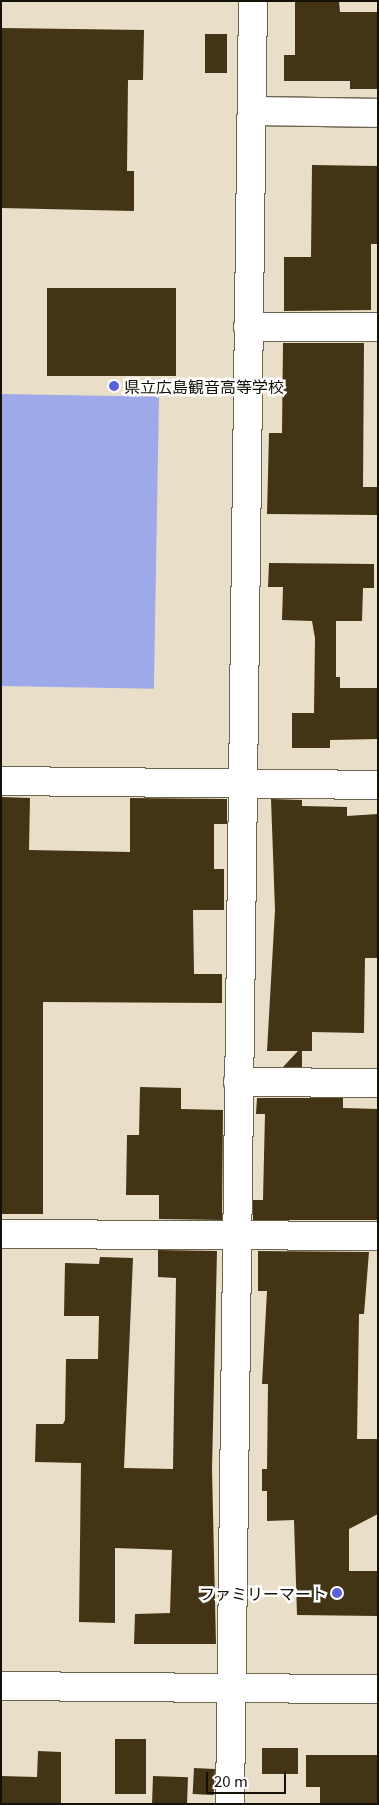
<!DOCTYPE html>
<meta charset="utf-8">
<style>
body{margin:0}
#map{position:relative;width:379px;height:1805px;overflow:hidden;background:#e9dec7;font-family:Georgia,"Noto Sans JP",serif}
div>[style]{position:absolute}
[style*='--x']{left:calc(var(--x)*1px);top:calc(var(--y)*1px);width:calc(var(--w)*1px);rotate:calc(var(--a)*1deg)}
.green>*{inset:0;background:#9da9e9;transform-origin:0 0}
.building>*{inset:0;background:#423415;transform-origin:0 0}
.roads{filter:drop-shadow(1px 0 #6d6450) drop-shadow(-1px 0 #6d6450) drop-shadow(0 1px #6d6450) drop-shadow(0 -1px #6d6450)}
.minor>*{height:28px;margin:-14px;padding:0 14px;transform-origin:14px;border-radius:14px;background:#fff}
.dots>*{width:14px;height:14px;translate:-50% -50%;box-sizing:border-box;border:2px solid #fff;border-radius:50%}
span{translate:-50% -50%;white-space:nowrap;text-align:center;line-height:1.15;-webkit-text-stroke:5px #fff;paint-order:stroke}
.poi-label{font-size:16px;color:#141109}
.left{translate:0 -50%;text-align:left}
.right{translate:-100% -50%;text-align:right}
.frame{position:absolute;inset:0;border:2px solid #141109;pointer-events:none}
.scale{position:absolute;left:206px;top:1772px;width:80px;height:22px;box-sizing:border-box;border:2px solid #141109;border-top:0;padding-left:6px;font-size:15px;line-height:18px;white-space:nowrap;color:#141109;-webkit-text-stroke:4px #fff;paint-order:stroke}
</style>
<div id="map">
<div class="green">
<i style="left:1px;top:394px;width:158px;height:292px;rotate:1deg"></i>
</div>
<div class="building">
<i style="clip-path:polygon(295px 1px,339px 1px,340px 12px,378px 12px,378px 89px,350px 89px,350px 81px,284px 81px,284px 55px,295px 55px)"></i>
<i style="clip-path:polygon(1px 28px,144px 30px,143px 80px,128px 80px,127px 171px,134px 171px,134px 211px,1px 208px)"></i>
<i style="left:205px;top:34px;width:22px;height:39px"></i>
<i style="clip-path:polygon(312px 165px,378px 166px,378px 244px,371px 244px,371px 310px,284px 311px,284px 257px,311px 257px)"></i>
<i style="left:47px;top:288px;width:129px;height:88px"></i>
<i style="clip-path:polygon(283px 343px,364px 343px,363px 487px,378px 487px,378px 515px,267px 514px,269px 433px,282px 433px)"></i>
<i style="clip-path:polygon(269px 563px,374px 564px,374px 588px,363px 588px,362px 621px,336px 621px,336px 677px,340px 677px,340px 688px,378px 688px,378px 739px,330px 740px,330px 748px,292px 748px,292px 713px,314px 713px,315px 638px,312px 621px,282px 620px,283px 587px,268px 587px)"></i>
<i style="clip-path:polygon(1px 797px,30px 798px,29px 850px,130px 852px,130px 798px,227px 799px,227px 824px,214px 824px,214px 869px,224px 869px,224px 910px,193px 910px,194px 974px,222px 974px,222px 1003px,43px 1002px,43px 1214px,1px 1214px)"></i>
<i style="clip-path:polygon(271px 799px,302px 800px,302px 806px,347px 807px,347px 816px,378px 814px,378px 958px,365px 958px,364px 1033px,312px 1032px,312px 1051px,302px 1051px,302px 1067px,283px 1067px,298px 1051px,267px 1051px,275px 910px)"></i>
<i style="clip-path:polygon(140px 1087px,181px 1088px,181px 1109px,223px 1110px,222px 1220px,159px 1219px,159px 1195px,126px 1195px,127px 1135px,139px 1135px)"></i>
<i style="clip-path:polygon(257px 1098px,343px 1098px,343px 1108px,378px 1109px,378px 1220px,253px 1220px,253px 1200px,263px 1200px,264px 1156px,265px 1114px,256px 1114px)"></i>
<i style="clip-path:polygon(158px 1250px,217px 1251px,212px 1469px,216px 1644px,134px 1644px,135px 1614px,170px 1613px,172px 1550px,115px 1548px,115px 1623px,79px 1622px,81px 1463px,35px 1462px,36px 1424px,63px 1424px,65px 1420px,66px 1359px,98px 1359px,99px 1316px,64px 1316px,65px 1263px,99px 1264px,100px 1257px,133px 1258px,124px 1468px,173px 1469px,176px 1278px,158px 1277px)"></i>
<i style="clip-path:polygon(258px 1251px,369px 1252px,364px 1314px,359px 1314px,357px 1439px,378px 1439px,378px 1514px,349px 1529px,349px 1571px,378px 1571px,378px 1616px,297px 1615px,294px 1520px,267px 1521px,267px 1491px,262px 1491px,262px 1469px,267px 1469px,268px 1384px,262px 1384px,267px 1291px,258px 1291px)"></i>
<i style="left:115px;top:1739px;width:31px;height:55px"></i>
<i style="left:262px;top:1748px;width:36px;height:26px"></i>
<i style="clip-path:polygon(38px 1751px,61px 1752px,61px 1804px,1px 1804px,1px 1776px,37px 1777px)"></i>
<i style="clip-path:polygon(306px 1755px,378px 1755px,378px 1804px,320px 1804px,320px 1787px,306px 1787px)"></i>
<i style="left:194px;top:1768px;width:21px;height:26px;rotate:3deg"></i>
<i style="left:153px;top:1776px;width:35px;height:28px;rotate:2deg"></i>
</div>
<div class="roads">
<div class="minor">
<i style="--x:252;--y:111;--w:126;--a:0.9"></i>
<i style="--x:248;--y:327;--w:130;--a:0"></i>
<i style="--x:1;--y:781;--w:377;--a:0.6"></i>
<i style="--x:238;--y:1082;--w:140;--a:0.4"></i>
<i style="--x:1;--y:1234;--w:377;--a:0.3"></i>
<i style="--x:1;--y:1686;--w:377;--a:0.5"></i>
<i style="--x:230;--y:1804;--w:1803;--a:-89.27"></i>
</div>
</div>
<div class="dots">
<i style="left:114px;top:386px;background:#5a62d9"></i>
<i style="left:337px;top:1593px;background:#5a62d9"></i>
</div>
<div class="poi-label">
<span class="left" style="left:124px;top:386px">県立広島観音高等学校</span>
<span class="right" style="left:327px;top:1593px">ファミリーマート</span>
</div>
<div class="frame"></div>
<div class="scale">20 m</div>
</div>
